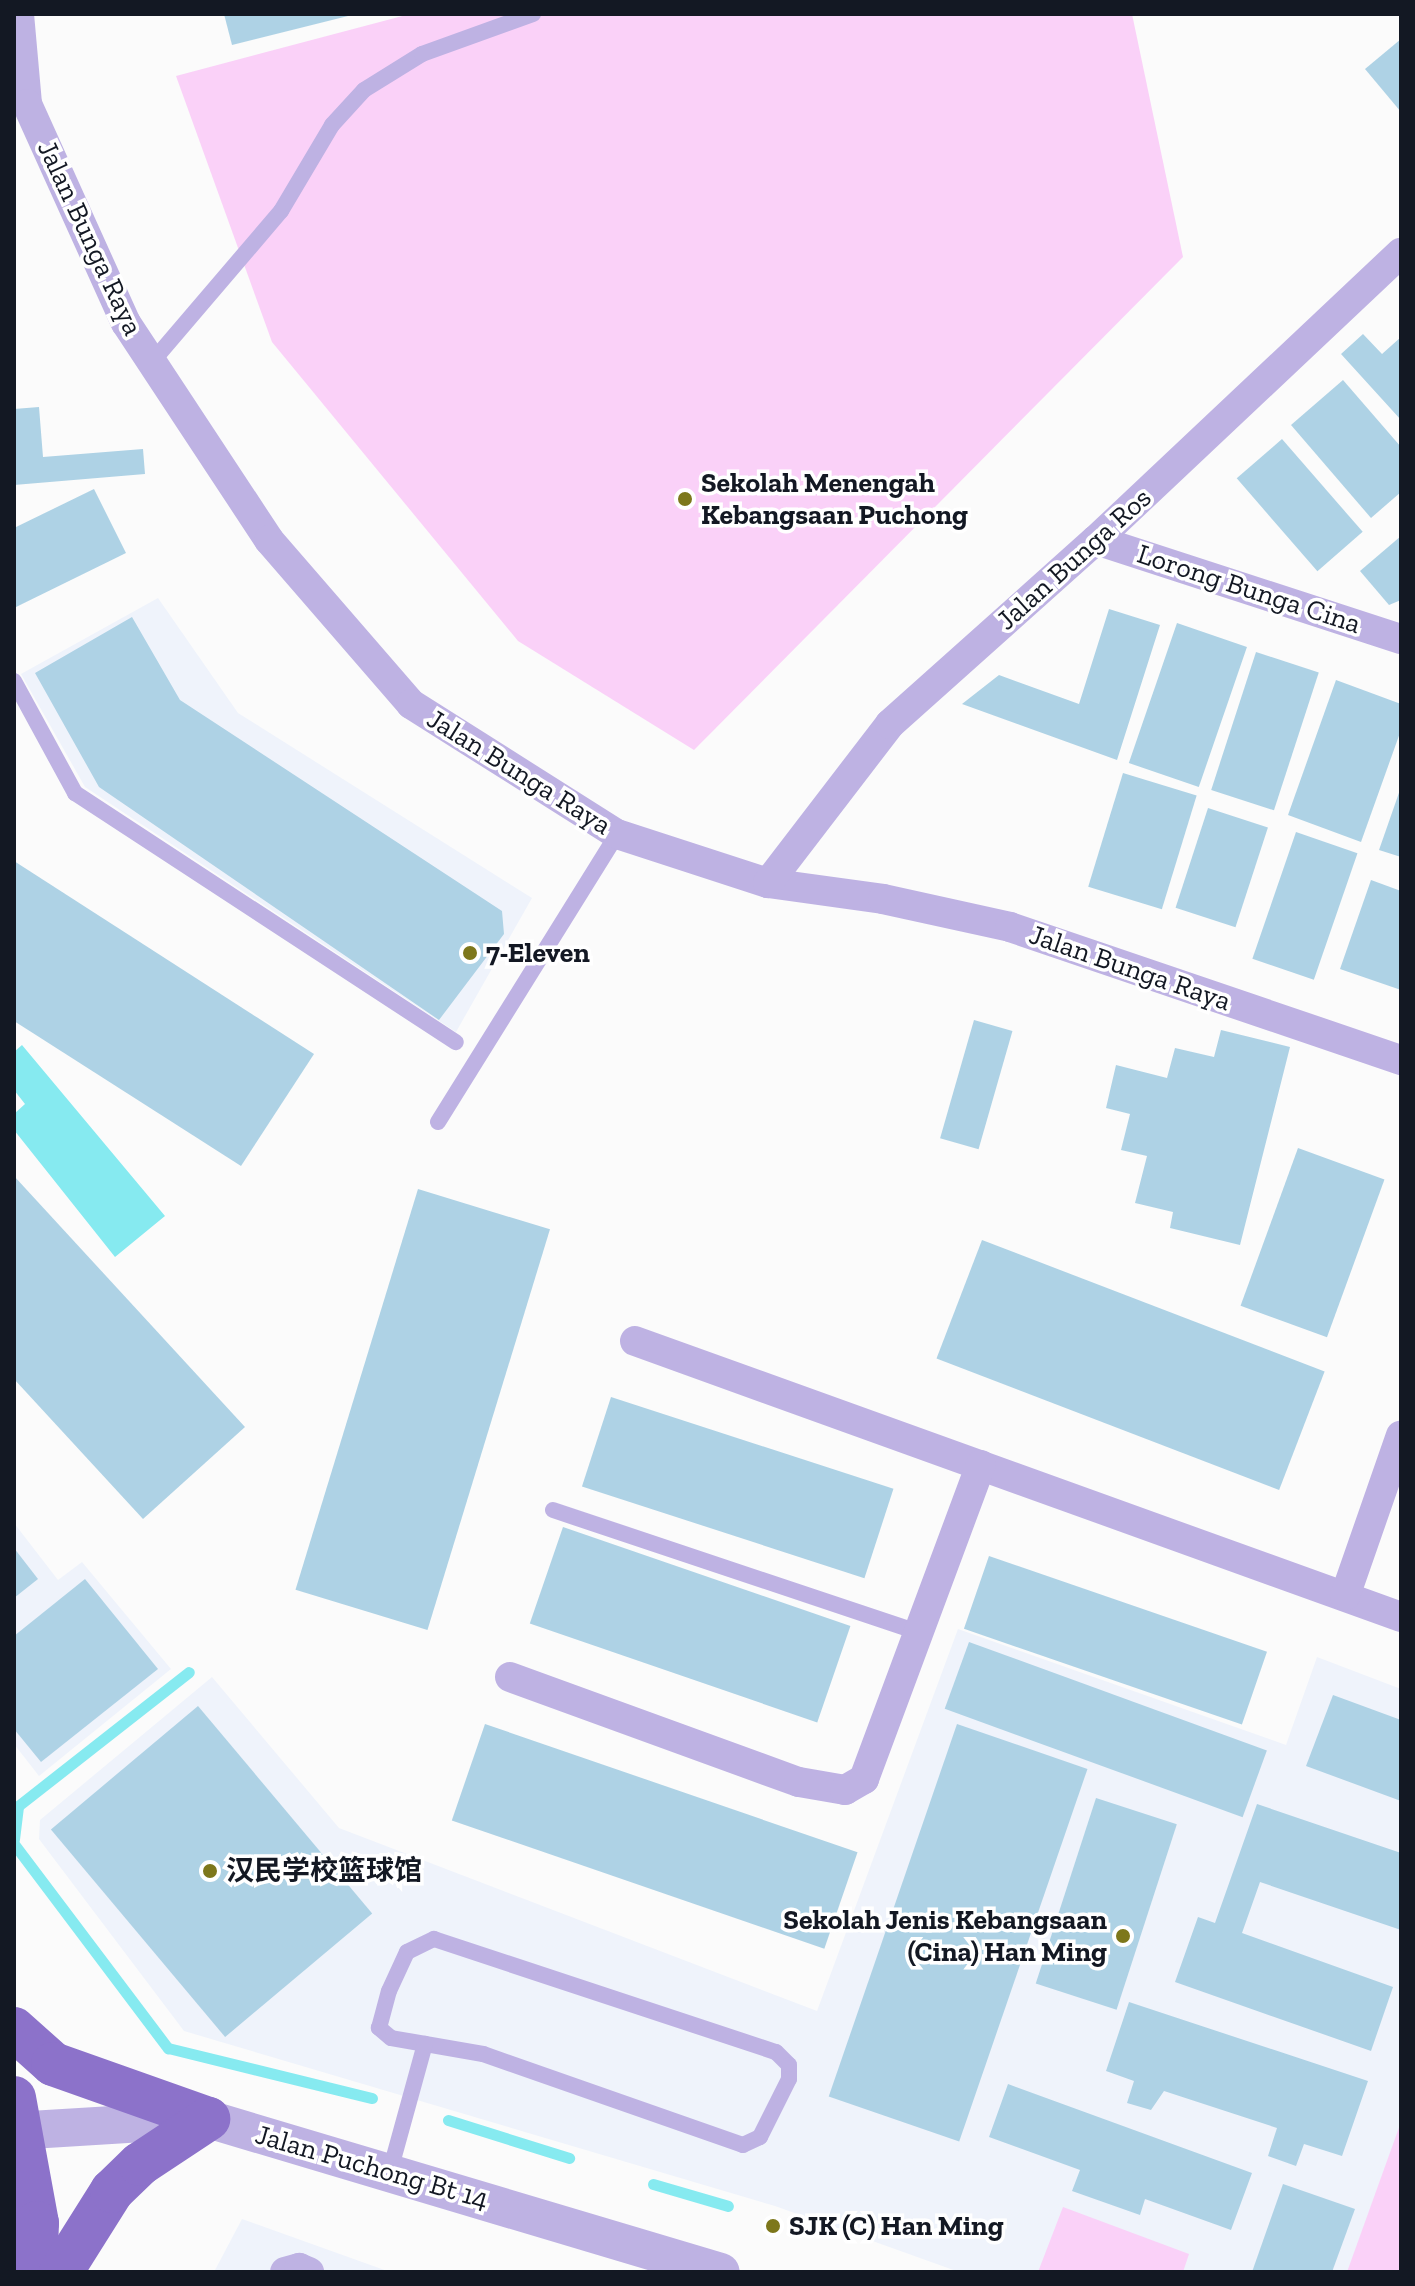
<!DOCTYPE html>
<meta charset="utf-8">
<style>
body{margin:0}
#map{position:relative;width:1415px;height:2286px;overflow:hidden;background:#fbfbfb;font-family:"Zilla Slab","Noto Sans SC",serif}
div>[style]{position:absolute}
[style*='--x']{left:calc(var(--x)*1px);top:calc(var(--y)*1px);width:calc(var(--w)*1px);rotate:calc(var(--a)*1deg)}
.built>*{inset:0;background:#eff3fb}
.green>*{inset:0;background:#fad1f8}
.water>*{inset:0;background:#86eaf0}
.stream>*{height:11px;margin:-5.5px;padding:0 5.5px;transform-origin:5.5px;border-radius:5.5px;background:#86eaf0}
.building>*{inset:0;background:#aed2e5;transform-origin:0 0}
.service>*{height:16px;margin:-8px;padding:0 8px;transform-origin:8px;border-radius:8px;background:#beb2e3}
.minor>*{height:30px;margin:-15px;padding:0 15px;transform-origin:15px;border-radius:15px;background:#beb2e3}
.tertiary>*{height:38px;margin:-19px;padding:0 19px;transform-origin:19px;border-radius:19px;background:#beb2e3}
.primary>*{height:44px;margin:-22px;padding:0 22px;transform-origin:22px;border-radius:22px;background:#8c72ca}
.dots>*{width:22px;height:22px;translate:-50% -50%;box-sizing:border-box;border:4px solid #fff;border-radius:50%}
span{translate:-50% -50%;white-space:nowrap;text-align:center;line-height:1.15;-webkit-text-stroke:7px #fff;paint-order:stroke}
.street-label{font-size:28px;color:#131823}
.poi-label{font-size:28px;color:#131823;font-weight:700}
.left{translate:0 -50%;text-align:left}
.right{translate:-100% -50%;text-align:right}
.frame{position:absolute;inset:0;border:16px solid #131823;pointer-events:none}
</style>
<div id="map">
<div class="built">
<i style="clip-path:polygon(158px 598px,238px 713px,532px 898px,456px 1032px,85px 787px,21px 674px)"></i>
<i style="clip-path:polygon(14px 1523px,58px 1580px,82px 1562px,171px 1669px,39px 1776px,14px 1744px)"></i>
<i style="clip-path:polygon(958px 1629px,1286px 1745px,1317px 1657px,1401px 1689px,1401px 2272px,959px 2272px,775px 2206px,184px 2031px,39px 1839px,40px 1820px,212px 1677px,339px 1828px,817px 2011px)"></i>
<i style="clip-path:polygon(242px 2219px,390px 2272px,214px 2272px)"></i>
</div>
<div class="green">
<i style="clip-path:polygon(410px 14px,1132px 14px,1183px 257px,694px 750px,518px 641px,272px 342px,176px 76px)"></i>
<i style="clip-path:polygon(1401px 2122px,1401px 2272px,1347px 2272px)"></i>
<i style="clip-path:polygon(1063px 2207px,1189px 2254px,1183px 2272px,1038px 2272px)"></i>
</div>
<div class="water">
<i style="clip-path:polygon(22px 1045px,165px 1216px,115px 1257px,14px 1130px,14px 1114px,25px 1104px,14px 1090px,14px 1052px)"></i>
</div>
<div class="stream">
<i style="--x:14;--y:1839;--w:33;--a:-83"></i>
<i style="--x:18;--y:1806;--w:217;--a:-38.1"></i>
<i style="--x:14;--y:1844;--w:256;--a:53"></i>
<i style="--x:168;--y:2048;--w:210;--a:13.8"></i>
<i style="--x:448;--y:2120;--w:127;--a:17.4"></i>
<i style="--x:653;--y:2184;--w:78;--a:16.3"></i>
</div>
<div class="building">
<i style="clip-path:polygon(224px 14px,352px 14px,352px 15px,232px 45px)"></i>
<i style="clip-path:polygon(1401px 39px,1401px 112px,1365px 69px)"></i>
<i style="clip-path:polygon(1363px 334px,1382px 354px,1401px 337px,1401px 420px,1341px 354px)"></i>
<i style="clip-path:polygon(1343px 380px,1401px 447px,1401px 492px,1371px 518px,1291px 425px)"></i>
<i style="clip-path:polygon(39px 407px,43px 457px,143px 449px,145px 474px,14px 485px,14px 409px)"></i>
<i style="left:1282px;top:439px;width:123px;height:60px;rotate:49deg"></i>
<i style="clip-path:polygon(94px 489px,126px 553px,14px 608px,14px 528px)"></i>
<i style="clip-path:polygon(1401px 536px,1401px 600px,1389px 605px,1360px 571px)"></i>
<i style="clip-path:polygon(1109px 609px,1160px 625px,1117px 760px,962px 704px,999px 675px,1079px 704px)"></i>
<i style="clip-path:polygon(132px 617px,180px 700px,502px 911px,504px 934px,439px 1020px,99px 787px,35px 673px)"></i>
<i style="left:1177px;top:623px;width:74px;height:148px;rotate:19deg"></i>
<i style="left:1256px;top:652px;width:66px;height:145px;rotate:18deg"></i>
<i style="clip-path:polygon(1336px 680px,1401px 704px,1401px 730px,1361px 842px,1288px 815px)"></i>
<i style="left:1123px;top:773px;width:77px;height:119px;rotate:17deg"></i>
<i style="clip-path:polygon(1401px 787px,1401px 857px,1379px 850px)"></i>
<i style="left:1208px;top:808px;width:63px;height:105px;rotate:18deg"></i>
<i style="left:1296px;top:832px;width:65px;height:134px;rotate:19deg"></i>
<i style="clip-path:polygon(14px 861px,314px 1054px,241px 1166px,14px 1021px)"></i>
<i style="clip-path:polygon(1371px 880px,1401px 891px,1401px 990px,1340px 969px)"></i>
<i style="left:974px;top:1020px;width:40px;height:123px;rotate:16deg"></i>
<i style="clip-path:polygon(1221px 1030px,1290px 1047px,1240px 1245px,1170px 1228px,1173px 1212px,1135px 1203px,1147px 1156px,1121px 1150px,1130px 1114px,1106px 1108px,1116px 1065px,1167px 1078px,1175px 1048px,1214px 1057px)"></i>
<i style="left:1298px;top:1148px;width:92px;height:168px;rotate:20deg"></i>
<i style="clip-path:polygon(14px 1176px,245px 1427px,143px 1519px,14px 1379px)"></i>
<i style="left:418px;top:1189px;width:138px;height:419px;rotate:17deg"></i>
<i style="left:982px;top:1240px;width:367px;height:127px;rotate:21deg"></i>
<i style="left:611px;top:1397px;width:297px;height:94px;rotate:18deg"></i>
<i style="left:563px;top:1527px;width:304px;height:102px;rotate:19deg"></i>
<i style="clip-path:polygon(14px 1548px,38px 1579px,14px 1598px)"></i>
<i style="left:989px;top:1556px;width:294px;height:77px;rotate:19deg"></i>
<i style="clip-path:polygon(85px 1579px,158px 1669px,41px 1762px,14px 1729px,14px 1636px)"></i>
<i style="left:969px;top:1642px;width:317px;height:71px;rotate:20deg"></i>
<i style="clip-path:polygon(1333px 1695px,1401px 1720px,1401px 1801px,1306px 1766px)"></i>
<i style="left:198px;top:1706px;width:271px;height:192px;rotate:50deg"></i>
<i style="left:485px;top:1724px;width:394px;height:102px;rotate:19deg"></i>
<i style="left:957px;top:1724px;width:138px;height:394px;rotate:19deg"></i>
<i style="left:1096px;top:1798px;width:85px;height:195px;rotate:18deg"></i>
<i style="clip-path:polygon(1257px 1804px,1401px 1853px,1401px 1930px,1260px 1882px,1242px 1933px,1393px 1987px,1371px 2051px,1175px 1982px,1198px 1917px,1215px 1923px)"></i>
<i style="clip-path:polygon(1129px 2002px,1368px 2081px,1342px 2156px,1304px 2144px,1296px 2166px,1268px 2156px,1277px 2128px,1164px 2091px,1151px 2110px,1127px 2103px,1134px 2081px,1106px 2071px)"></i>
<i style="clip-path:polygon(1008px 2084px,1252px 2173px,1231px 2230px,1145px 2199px,1140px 2215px,1072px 2191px,1080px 2170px,989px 2137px)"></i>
<i style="clip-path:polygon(1283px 2184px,1355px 2209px,1332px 2272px,1252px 2272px)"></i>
</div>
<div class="service">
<i style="--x:152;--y:362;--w:199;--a:-49.5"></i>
<i style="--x:281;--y:211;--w:100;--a:-59.3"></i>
<i style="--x:332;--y:125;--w:47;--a:-47.6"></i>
<i style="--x:364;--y:90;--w:68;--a:-31.8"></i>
<i style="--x:422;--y:54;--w:118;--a:-19.8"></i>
<i style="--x:14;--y:681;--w:128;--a:61.4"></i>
<i style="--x:75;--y:793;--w:455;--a:33.2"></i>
<i style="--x:438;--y:1122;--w:339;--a:-58.1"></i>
<i style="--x:553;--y:1510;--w:385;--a:18.5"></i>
<i style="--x:434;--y:1939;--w:360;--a:18.3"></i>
<i style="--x:776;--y:2052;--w:18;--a:45"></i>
<i style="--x:789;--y:2065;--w:14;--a:90"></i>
<i style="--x:789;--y:2079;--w:65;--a:116.6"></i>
<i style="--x:760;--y:2137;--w:19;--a:155"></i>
<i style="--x:743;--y:2145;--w:275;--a:-160.7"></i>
<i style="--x:483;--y:2054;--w:93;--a:-170.1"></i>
<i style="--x:391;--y:2038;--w:16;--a:-140"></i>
<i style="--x:379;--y:2028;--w:38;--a:-75"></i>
<i style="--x:389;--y:1991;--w:43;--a:-65.2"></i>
<i style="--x:407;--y:1952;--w:30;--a:-26"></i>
<i style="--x:390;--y:2171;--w:132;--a:-74.6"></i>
</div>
<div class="minor">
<i style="--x:19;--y:14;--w:90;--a:84.9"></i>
<i style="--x:27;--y:104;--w:240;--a:65.7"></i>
<i style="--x:126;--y:323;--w:260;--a:56.6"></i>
<i style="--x:269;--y:540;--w:217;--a:49.1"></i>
<i style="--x:411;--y:704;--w:244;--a:32.3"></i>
<i style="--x:617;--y:834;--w:159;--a:18"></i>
<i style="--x:768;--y:883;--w:116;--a:7.9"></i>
<i style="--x:883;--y:899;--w:130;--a:12.4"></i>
<i style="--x:1010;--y:927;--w:413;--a:18.8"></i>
<i style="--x:1096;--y:540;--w:321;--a:18"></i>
<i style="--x:768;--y:883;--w:200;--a:-52.5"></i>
<i style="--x:890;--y:724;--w:276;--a:-41.8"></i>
<i style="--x:1096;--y:540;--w:419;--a:-43.3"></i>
<i style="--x:635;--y:1341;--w:814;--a:19.81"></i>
<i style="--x:1345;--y:1596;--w:170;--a:-70.8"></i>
<i style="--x:510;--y:1677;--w:307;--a:20"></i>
<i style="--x:799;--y:1782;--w:47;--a:9.9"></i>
<i style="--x:845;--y:1790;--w:22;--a:-30"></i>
<i style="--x:864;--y:1779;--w:335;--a:-69.6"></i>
<i style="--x:285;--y:2272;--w:15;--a:-16"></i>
<i style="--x:299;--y:2268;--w:11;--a:22"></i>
</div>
<div class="tertiary">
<i style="--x:14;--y:2131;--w:194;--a:-3.5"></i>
<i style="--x:208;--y:2119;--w:535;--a:16.61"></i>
</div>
<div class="primary">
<i style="--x:14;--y:2029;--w:52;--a:41.9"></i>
<i style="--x:53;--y:2064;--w:164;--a:19.5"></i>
<i style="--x:14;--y:2098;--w:127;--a:79.6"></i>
<i style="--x:37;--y:2223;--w:49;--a:92.3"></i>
<i style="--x:61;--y:2272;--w:96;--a:-57.8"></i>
<i style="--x:112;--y:2191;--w:39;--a:-44"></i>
<i style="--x:140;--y:2164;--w:82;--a:-33.5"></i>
</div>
<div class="dots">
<i style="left:685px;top:499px;background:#7d771b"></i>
<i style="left:470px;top:953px;background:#7d771b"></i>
<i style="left:210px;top:1871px;background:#7d771b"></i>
<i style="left:1123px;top:1936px;background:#7d771b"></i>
<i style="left:773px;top:2226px;background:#7d771b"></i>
</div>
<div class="street-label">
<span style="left:90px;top:238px;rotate:65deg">Jalan Bunga Raya</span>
<span style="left:1074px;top:559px;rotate:-42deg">Jalan Bunga Ros</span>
<span style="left:1249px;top:589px;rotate:18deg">Lorong Bunga Cina</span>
<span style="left:519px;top:772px;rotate:32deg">Jalan Bunga Raya</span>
<span style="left:1130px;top:968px;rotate:19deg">Jalan Bunga Raya</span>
<span style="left:372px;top:2167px;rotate:16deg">Jalan Puchong Bt 14</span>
</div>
<div class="poi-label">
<span class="left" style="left:701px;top:499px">Sekolah Menengah<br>Kebangsaan Puchong</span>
<span class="left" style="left:486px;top:953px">7-Eleven</span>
<span class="left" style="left:226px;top:1871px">汉民学校篮球馆</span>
<span class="right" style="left:1107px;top:1936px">Sekolah Jenis Kebangsaan<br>(Cina) Han Ming</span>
<span class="left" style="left:789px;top:2226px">SJK (C) Han Ming</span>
</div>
<div class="frame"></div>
</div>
